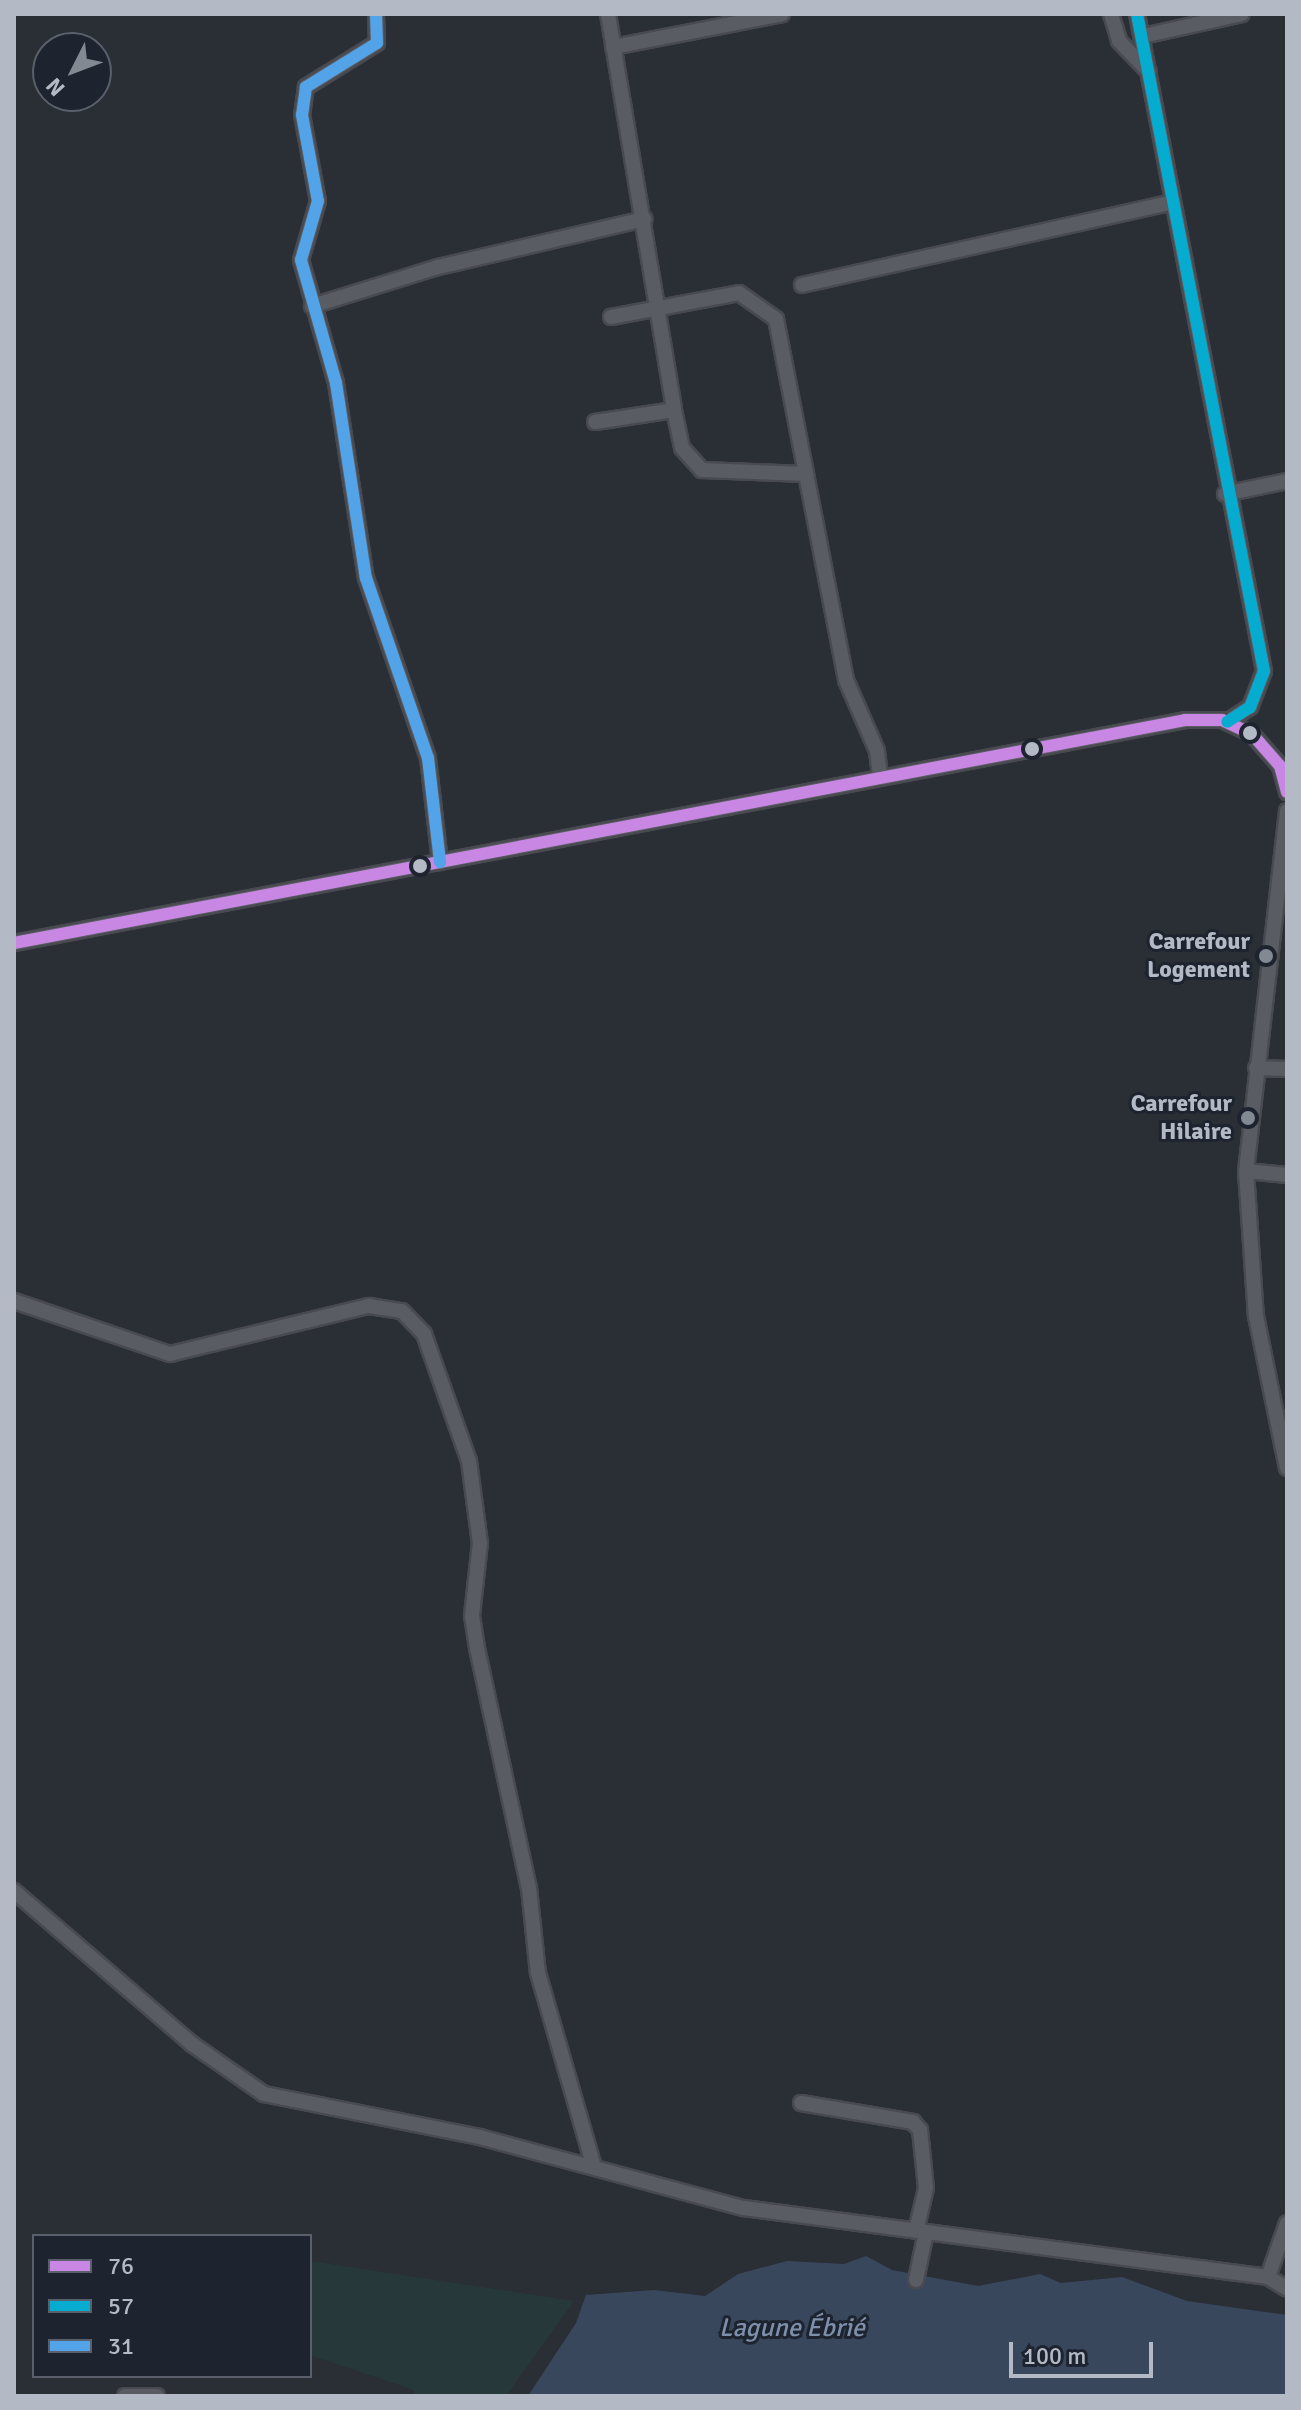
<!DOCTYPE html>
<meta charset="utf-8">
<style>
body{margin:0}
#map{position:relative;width:1301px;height:2410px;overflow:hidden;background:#2a2e35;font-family:Signika,sans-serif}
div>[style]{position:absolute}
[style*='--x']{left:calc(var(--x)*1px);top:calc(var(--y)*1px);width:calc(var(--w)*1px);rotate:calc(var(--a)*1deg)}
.green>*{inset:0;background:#27383b}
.water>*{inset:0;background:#39475d}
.roads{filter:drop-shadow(2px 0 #484a50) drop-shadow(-2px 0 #484a50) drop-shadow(0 2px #484a50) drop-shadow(0 -2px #484a50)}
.minor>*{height:14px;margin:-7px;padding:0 7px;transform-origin:7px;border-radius:7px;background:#595c63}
.bus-1>*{height:12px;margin:-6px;padding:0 6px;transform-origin:6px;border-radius:6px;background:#c787e3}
.bus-2>*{height:12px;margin:-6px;padding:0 6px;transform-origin:6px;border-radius:6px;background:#06acd0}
.bus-3>*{height:12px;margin:-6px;padding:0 6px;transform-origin:6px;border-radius:6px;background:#53a3e8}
.dots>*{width:22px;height:22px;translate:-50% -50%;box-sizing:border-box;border:4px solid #1d242f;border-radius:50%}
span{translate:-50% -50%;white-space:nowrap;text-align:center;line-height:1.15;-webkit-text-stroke:6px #1d242f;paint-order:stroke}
.poi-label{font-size:24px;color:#b3bac6;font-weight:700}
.right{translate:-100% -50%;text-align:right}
.water-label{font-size:26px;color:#7d8fab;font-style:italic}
.frame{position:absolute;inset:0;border:16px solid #b3bac6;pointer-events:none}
.legend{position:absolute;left:32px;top:2234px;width:280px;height:144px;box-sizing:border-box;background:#1d242f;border:2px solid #59606b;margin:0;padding:10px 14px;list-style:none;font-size:24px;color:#b3bac6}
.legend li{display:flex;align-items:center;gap:16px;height:40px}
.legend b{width:40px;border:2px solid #59606b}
.north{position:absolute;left:32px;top:32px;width:80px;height:80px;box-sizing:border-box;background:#1d242f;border:2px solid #59606b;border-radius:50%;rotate:228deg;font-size:22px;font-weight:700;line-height:32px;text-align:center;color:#b3bac6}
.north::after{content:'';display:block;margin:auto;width:28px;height:36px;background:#838993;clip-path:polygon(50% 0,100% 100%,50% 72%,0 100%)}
.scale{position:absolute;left:1009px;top:2342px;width:144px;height:36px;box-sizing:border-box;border:4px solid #b3bac6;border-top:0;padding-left:10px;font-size:24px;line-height:28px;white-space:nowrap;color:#b3bac6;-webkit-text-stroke:6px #1d242f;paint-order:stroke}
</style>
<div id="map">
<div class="green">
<i style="clip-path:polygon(310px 2261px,574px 2301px,506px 2396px,415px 2396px,414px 2390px,310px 2355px)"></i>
</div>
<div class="water">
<i style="clip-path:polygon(866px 2256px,892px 2270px,978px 2286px,1040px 2274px,1061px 2283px,1122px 2277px,1187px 2301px,1287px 2315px,1287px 2396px,528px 2396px,576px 2323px,586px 2295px,654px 2290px,705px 2296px,738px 2274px,787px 2261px,844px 2264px)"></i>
</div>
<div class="roads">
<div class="minor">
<i style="--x:376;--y:14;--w:29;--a:88"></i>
<i style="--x:377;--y:43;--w:84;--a:148.2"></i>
<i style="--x:306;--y:87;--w:28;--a:98"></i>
<i style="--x:302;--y:115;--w:87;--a:79.5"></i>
<i style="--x:318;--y:201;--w:61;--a:106.1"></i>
<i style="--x:301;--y:260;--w:128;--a:74.1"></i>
<i style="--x:336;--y:383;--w:197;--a:81.3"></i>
<i style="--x:366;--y:578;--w:190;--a:71"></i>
<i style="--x:428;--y:758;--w:105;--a:83.4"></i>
<i style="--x:608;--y:14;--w:401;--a:80.5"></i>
<i style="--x:1111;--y:14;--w:28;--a:73"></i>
<i style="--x:1119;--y:41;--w:43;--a:45.9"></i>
<i style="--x:1137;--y:14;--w:669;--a:79.06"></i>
<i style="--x:1264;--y:671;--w:39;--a:111"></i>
<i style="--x:1250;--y:707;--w:27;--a:147"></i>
<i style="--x:1143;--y:36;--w:101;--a:-12.5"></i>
<i style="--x:613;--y:47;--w:172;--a:-11"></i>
<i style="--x:802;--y:285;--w:380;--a:-12.6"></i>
<i style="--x:312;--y:306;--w:132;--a:-17.2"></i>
<i style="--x:438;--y:267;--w:212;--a:-13.1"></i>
<i style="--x:611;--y:317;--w:130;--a:-10.6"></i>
<i style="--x:739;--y:293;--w:45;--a:35.1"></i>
<i style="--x:776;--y:319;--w:158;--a:79"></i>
<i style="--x:595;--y:422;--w:80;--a:-8.6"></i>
<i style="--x:674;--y:410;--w:39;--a:78"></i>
<i style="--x:682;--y:448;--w:30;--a:48"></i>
<i style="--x:702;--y:470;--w:104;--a:2.2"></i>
<i style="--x:806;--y:474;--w:210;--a:79"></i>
<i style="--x:846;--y:680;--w:77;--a:66.4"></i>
<i style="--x:877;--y:751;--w:24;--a:83"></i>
<i style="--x:1225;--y:494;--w:63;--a:-11.8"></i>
<i style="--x:1287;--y:811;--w:362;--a:96.5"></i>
<i style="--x:1246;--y:1171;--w:145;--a:86.1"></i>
<i style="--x:1256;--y:1316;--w:155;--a:78.5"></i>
<i style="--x:14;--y:943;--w:1192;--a:-10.78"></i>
<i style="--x:1185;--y:720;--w:37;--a:0"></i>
<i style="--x:1222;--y:720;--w:33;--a:25"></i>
<i style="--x:1252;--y:734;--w:43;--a:48.8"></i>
<i style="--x:1280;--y:766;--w:27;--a:75"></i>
<i style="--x:1256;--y:1068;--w:31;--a:2"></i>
<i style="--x:1246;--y:1171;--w:41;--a:5.6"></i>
<i style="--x:14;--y:1301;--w:165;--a:18.8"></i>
<i style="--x:170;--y:1354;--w:205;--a:-13.6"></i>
<i style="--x:369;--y:1306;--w:33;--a:9"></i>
<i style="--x:402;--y:1311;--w:32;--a:46"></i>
<i style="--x:424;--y:1334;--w:135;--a:70.5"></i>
<i style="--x:469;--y:1461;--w:83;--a:82.4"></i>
<i style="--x:480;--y:1543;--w:73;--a:96.3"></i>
<i style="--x:472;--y:1616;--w:32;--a:81"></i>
<i style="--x:477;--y:1648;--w:246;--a:77.8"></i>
<i style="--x:529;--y:1888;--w:85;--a:84"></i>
<i style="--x:538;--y:1973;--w:199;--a:73.9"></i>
<i style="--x:14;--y:1891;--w:235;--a:40.7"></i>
<i style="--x:192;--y:2044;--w:88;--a:34.8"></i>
<i style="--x:264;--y:2094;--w:220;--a:11.3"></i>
<i style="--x:480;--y:2137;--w:273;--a:15.1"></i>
<i style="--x:744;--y:2208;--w:529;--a:7.5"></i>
<i style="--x:1268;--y:2277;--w:22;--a:32"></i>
<i style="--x:801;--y:2103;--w:114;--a:9.6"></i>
<i style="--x:913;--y:2122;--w:11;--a:49"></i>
<i style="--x:920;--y:2130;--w:58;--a:84.1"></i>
<i style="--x:926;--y:2188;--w:44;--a:103.1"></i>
<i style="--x:1268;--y:2277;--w:57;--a:-70.6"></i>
<i style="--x:916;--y:2280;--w:49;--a:-78.2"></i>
<i style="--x:125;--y:2396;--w:32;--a:0"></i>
</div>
</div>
<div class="bus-1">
<i style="--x:14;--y:943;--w:1192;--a:-10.78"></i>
<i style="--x:1185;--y:720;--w:37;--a:0"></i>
<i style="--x:1222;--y:720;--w:33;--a:25"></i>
<i style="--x:1252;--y:734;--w:43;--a:48.8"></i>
<i style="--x:1280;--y:766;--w:27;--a:75"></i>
</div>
<div class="bus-2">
<i style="--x:1137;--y:14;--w:669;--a:79.06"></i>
<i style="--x:1264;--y:671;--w:39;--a:111"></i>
<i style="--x:1250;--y:707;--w:27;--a:147"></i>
</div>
<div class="bus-3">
<i style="--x:376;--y:14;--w:29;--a:88"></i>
<i style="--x:377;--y:43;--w:84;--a:148.2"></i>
<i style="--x:306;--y:87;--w:28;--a:98"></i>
<i style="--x:302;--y:115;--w:87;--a:79.5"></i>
<i style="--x:318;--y:201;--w:61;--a:106.1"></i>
<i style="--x:301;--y:260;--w:128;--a:74.1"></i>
<i style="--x:336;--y:383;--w:197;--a:81.3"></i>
<i style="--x:366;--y:578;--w:190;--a:71"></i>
<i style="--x:428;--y:758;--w:105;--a:83.4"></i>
</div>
<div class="dots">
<i style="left:1250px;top:733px;background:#b3bac6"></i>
<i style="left:1032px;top:749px;background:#b3bac6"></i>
<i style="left:420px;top:866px;background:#b3bac6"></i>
<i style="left:1266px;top:956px;background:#838993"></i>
<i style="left:1248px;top:1118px;background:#838993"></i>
</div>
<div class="poi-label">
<span class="right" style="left:1250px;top:956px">Carrefour<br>Logement</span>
<span class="right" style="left:1232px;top:1118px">Carrefour<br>Hilaire</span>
</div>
<div class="water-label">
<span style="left:792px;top:2329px">Lagune Ébrié</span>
</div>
<div class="frame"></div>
<ul class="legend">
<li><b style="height:10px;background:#c787e3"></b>76</li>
<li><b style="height:10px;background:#06acd0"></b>57</li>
<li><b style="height:10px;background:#53a3e8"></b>31</li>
</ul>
<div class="north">N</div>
<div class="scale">100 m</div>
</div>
